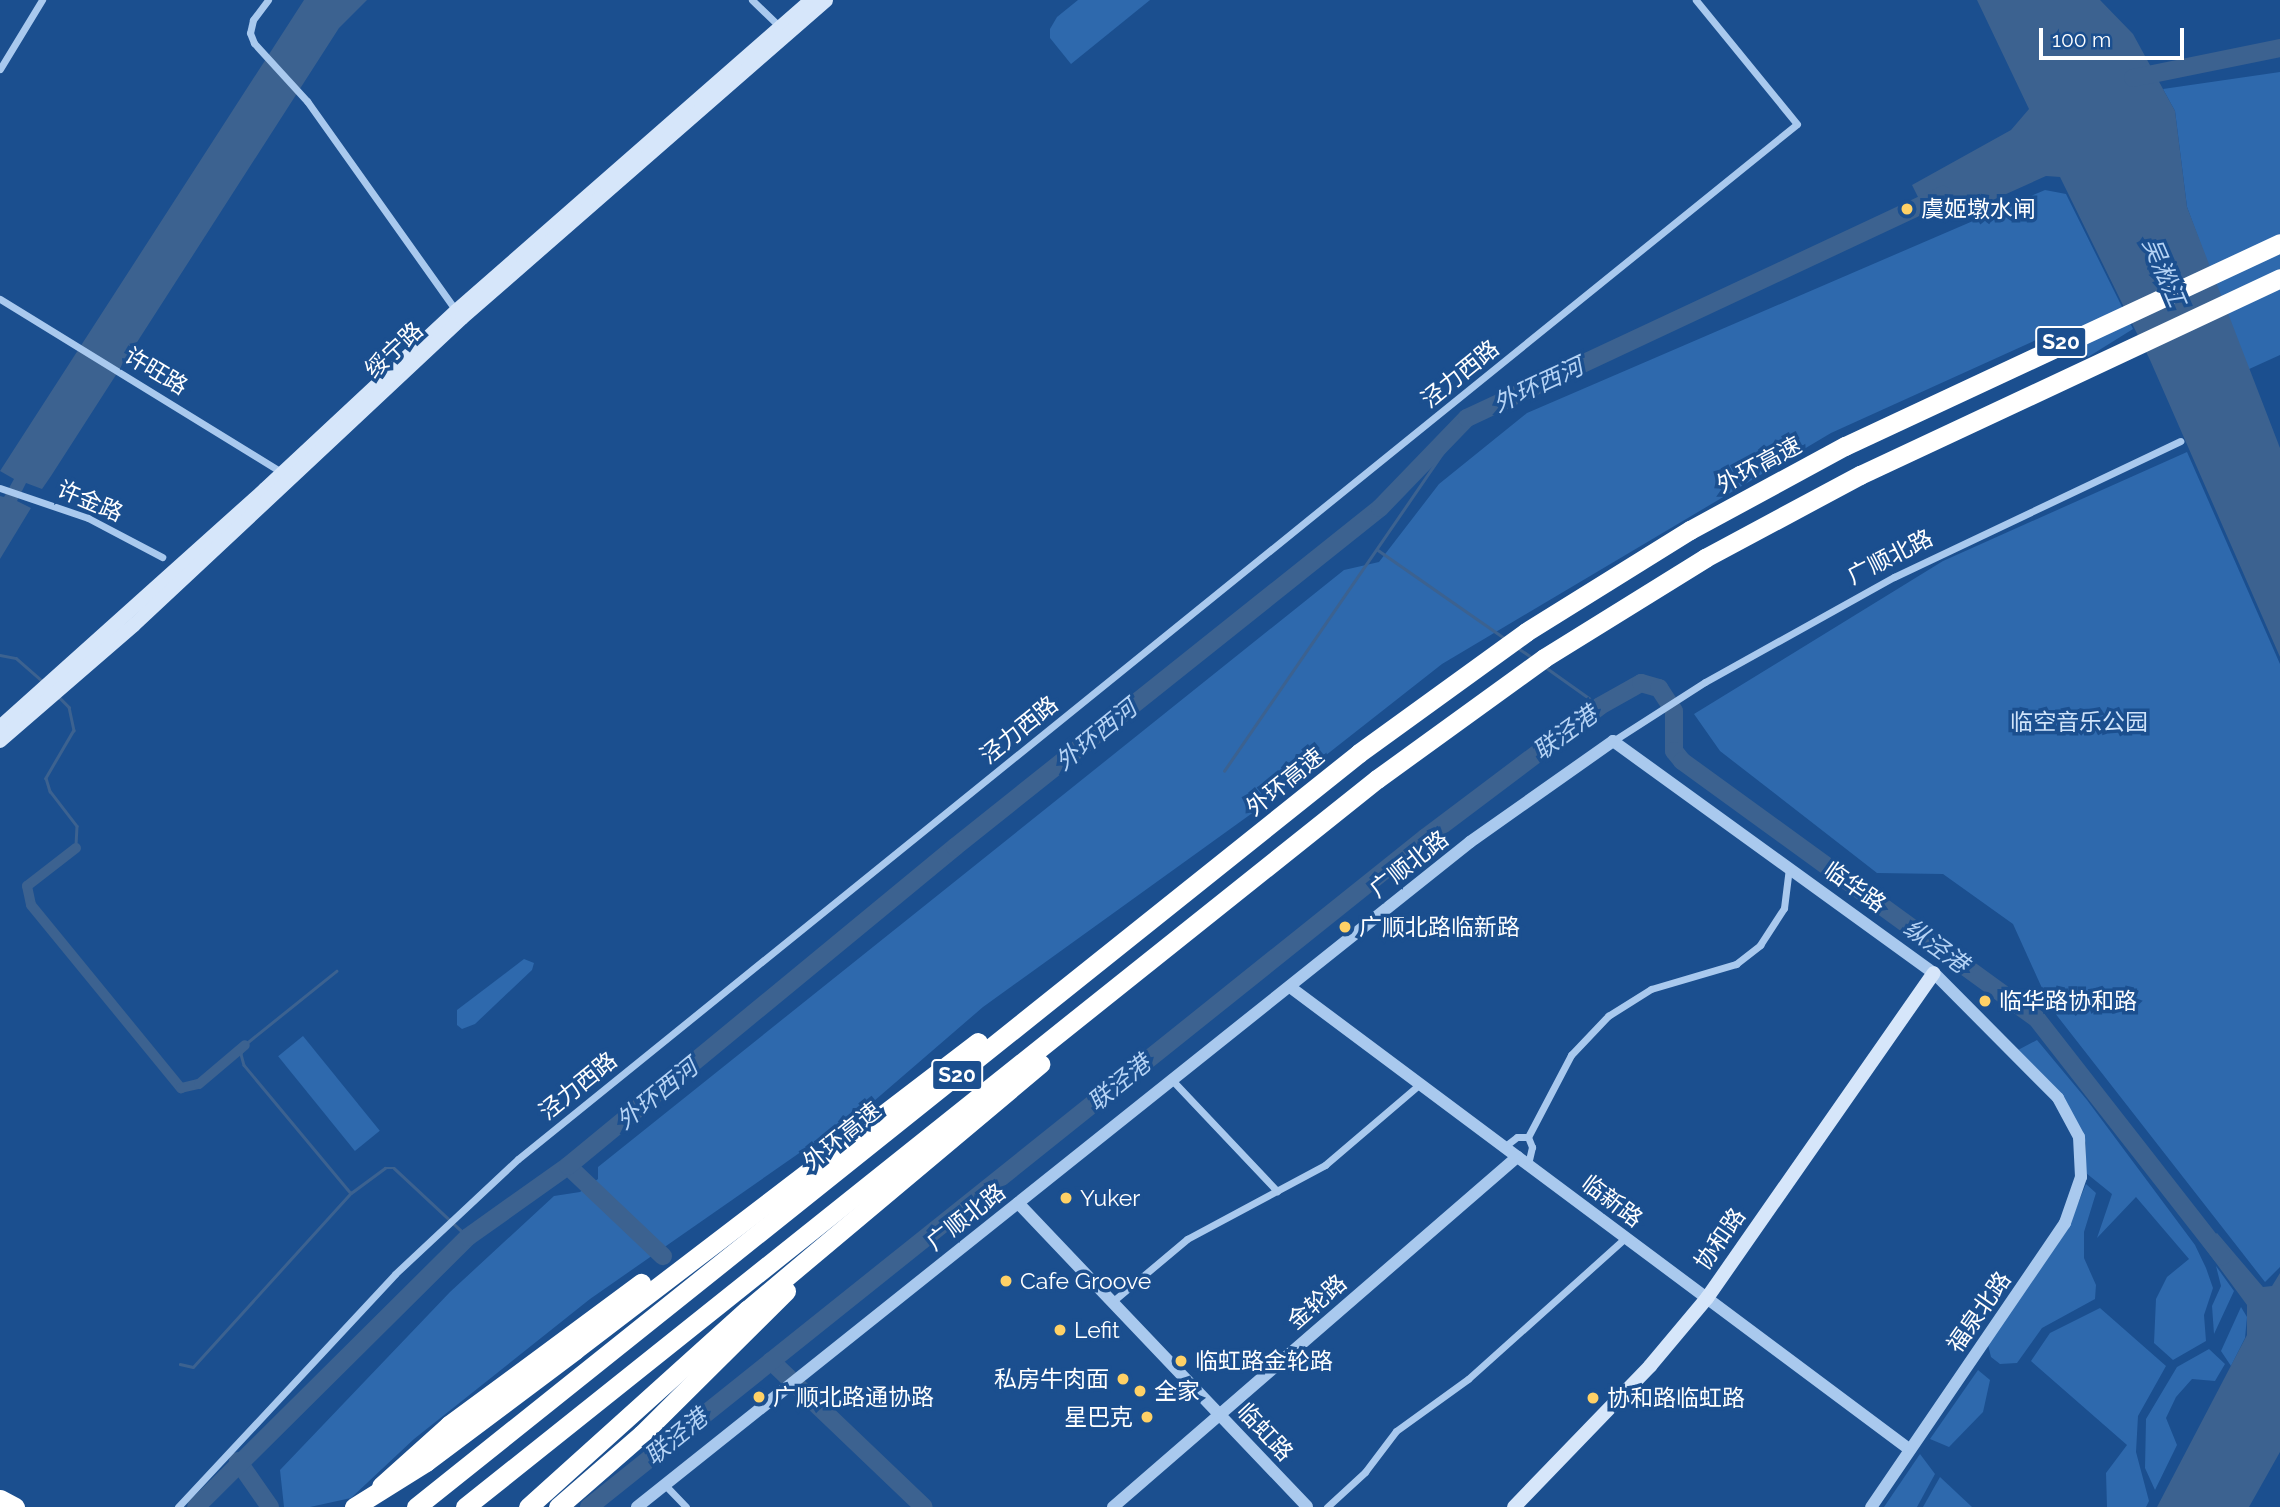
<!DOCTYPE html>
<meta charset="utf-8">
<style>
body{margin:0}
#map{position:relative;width:2280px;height:1507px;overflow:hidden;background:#1b4f8f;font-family:Raleway,"Noto Sans SC",sans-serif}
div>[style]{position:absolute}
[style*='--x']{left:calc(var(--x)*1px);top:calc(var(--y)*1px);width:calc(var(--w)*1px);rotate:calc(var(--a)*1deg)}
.green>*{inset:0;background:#2e69ad;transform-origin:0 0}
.water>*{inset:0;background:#3c6290}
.stream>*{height:2.5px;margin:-1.25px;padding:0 1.25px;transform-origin:1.25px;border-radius:1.25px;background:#3c6290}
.canal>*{height:10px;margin:-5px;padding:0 5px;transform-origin:5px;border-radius:5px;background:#3c6290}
.river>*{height:18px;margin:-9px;padding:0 9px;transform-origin:9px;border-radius:9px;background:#3c6290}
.minor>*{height:7px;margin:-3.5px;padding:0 3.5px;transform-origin:3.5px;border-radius:3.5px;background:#a9c9ee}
.tertiary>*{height:12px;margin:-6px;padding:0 6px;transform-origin:6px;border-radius:6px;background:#a9c9ee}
.secondary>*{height:14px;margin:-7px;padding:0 7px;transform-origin:7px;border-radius:7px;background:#d6e6fa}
.motorway>*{height:19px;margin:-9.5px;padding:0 9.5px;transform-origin:9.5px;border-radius:9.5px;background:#fff}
.motorway-bridge>*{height:19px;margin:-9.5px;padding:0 9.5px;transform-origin:9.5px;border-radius:9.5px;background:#fff}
.dots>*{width:19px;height:19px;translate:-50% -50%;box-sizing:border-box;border:4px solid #1b4f8f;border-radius:50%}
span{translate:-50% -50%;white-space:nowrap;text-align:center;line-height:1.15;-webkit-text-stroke:7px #1b4f8f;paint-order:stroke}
.shield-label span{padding:2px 5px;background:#1b4f8f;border:2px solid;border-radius:5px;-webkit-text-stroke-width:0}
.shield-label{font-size:21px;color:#fff;font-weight:700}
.poi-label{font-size:23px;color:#fff}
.left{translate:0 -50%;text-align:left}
.right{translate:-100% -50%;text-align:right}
.street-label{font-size:23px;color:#fff}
.park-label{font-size:23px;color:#cfe3fa}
.water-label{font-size:24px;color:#b5d3f5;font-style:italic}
.scale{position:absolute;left:2039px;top:28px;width:145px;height:32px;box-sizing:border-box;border:4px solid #fff;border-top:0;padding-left:9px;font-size:21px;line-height:24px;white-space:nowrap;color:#fff;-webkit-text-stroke:5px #1b4f8f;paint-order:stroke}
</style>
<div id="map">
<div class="green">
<i style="clip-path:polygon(1078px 0,1150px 0,1071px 64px,1050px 38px,1050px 29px,1057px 17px)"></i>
<i style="clip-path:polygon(2280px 72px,2280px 355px,2247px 370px,2187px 207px,2175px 111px,2163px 89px)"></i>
<i style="clip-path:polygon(2045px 190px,2066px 194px,2133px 329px,2088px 357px,2067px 326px,1831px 433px,1442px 664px,1251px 814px,983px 1007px,874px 1101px,590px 1299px,414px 1439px,351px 1498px,310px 1507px,284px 1507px,280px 1470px,450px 1292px,554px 1196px,580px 1192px,598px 1179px,598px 1167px,1344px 570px,1379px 562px,1439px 484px,1527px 413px)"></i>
<i style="clip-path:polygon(2187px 452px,2280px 664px,2280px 1267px,2265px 1282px,2051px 1008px,2013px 924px,1943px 874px,1877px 873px,1720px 751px,1694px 714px,1943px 561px)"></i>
<i style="clip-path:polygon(524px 959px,534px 963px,532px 970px,475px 1024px,462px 1029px,457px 1025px,457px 1010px)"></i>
<i style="left:303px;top:1036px;width:122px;height:32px;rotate:51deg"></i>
<i style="clip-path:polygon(2037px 1040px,2087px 1100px,2195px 1245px,2206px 1268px,2213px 1288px,2204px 1315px,2206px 1341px,2173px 1360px,2154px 1343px,2156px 1299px,2167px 1277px,2189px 1259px,2136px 1197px,2097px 1238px,2112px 1194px,2086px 1173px,2086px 1143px,2072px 1114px,2018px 1050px)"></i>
<i style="clip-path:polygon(2086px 1184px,2096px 1193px,2084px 1232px,2084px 1258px,2096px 1285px,2095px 1299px,2042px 1328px,2017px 1363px,2000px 1364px,1991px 1357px,1988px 1345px,2067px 1230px)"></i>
<i style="clip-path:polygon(2216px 1266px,2234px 1291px,2214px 1334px,2212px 1306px,2221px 1286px)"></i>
<i style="clip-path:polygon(2241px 1307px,2247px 1317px,2245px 1338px,2231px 1366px,2221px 1351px)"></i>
<i style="clip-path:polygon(2100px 1308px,2166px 1366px,2138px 1416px,2136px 1452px,2149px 1501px,2146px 1507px,2107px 1507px,2106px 1473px,2127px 1445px,2031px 1361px,2050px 1333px)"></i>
<i style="clip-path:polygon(2209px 1349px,2225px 1364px,2215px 1381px,2192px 1379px,2176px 1397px,2166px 1418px,2177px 1445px,2155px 1490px,2145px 1468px,2146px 1419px,2177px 1367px)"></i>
<i style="clip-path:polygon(1978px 1370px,1990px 1380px,1983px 1412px,1949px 1447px,1930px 1439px)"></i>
<i style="clip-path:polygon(1920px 1454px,1935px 1474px,1917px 1507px,1884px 1507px)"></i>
<i style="clip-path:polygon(1940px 1477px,1972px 1507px,1923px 1507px)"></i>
</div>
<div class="water">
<i style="clip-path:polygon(304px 0,367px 0,339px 28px,51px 476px,42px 489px,26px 483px,17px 501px,31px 508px,0 559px,0 496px,4px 497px,14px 479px,0 471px)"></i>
<i style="clip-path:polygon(1977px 0,2100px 0,2133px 34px,2175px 111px,2187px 207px,2280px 448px,2280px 657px,2150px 360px,2060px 177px,2046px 176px,1975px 208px,1930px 221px,1912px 185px,2011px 130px,2029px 109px)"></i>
<i style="clip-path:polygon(2217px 1233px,2263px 1287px,2272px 1286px,2280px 1273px,2280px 1452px,2249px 1507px,2157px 1507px,2247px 1335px,2247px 1305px,2202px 1244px)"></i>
</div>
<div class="stream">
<i style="--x:1378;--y:550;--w:154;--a:34.9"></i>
<i style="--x:1518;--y:648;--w:14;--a:34"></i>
<i style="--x:0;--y:655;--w:16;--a:11"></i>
<i style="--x:16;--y:658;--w:37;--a:41"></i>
<i style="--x:1544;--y:666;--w:69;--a:35.5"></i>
<i style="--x:58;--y:696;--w:16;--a:45"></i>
<i style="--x:69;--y:707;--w:24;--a:78"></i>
<i style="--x:74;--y:730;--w:56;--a:120.3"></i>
<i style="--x:46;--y:778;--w:14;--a:73"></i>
<i style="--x:50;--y:791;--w:44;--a:52.4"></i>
<i style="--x:77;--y:826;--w:22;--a:93"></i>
<i style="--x:1224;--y:771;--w:429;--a:-55.5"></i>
<i style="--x:337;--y:971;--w:118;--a:141.2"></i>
<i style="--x:245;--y:1045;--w:10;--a:114"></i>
<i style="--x:241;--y:1054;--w:11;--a:75"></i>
<i style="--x:244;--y:1065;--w:165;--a:50.2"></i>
<i style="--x:180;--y:1364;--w:13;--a:13"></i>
<i style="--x:193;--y:1367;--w:235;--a:-47.8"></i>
<i style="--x:351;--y:1193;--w:42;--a:-36.3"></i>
<i style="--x:385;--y:1168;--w:9;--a:0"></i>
<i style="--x:394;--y:1168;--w:101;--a:43"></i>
</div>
<div class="canal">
<i style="--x:76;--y:848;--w:62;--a:142.2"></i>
<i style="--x:27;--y:886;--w:19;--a:78"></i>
<i style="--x:31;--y:905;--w:237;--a:50.7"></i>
<i style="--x:181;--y:1088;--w:18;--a:-13"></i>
<i style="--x:199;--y:1084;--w:60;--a:-40.3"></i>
</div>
<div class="river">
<i style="--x:2133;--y:78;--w:150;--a:-11.5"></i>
<i style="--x:568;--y:1166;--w:131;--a:43.5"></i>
<i style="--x:771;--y:1361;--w:211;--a:43.7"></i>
<i style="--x:238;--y:1461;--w:56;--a:55.2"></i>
<i style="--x:196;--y:1507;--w:383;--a:-44.8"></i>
<i style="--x:468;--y:1237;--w:123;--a:-35.4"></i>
<i style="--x:568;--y:1166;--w:502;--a:-39.5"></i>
<i style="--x:955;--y:847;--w:544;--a:-38.58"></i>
<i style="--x:1380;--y:508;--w:125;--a:-46"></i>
<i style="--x:1467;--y:418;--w:526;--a:-25.1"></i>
<i style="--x:589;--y:1507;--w:1071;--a:-38.67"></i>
<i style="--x:1425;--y:838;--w:219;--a:-37"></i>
<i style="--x:1600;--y:706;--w:47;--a:-29.3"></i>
<i style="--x:1641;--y:683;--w:19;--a:16"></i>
<i style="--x:1659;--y:688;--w:27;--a:57"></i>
<i style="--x:1674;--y:711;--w:40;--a:90"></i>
<i style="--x:1674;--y:751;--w:13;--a:51"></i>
<i style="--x:1682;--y:761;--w:439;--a:36"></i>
<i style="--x:2037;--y:1019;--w:301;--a:52"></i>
</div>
<div class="minor">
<i style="--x:268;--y:0;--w:25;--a:127"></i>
<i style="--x:253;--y:20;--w:13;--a:103"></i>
<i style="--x:250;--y:33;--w:11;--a:68"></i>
<i style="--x:254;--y:43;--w:79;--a:47.6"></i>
<i style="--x:307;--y:101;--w:259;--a:54.6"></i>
<i style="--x:752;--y:0;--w:39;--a:44"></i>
<i style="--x:0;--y:69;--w:81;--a:-58.7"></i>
<i style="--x:0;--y:299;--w:334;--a:31.6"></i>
<i style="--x:0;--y:488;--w:93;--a:18.8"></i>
<i style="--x:88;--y:518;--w:84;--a:27.8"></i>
<i style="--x:1613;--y:741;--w:109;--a:-32.7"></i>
<i style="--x:1705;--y:682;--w:216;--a:-29.1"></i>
<i style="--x:1894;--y:577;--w:317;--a:-25.4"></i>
<i style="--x:1172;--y:1080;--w:153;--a:46.6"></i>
<i style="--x:1528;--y:1137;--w:93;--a:-62.3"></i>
<i style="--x:1571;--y:1055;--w:54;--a:-46.5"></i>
<i style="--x:1608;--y:1016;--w:51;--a:-32.1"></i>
<i style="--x:1651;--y:989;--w:89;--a:-16.4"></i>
<i style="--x:1736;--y:964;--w:31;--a:-38"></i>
<i style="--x:1760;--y:945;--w:44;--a:-57"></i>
<i style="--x:1784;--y:908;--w:40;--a:-82.9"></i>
<i style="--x:1504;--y:1147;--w:16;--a:-38"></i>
<i style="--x:1517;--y:1137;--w:11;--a:0"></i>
<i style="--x:1528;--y:1137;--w:11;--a:68"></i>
<i style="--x:1532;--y:1147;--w:17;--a:103"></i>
<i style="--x:1112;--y:1302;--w:98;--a:-40"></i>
<i style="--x:1187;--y:1239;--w:157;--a:-28.2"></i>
<i style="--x:1325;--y:1165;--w:125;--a:-40.5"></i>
<i style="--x:665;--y:1485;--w:30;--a:46"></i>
<i style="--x:178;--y:1507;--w:318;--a:-47"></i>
<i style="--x:395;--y:1274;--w:168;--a:-43.1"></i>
<i style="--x:518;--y:1159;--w:1645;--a:-38.98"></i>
<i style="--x:1797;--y:124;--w:160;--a:-129.2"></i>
<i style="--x:1327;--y:1507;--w:52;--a:-42.6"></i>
<i style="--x:1365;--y:1472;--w:51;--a:-52.9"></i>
<i style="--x:1396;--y:1431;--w:89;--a:-35.8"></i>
<i style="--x:1468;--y:1379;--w:212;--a:-41.9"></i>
</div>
<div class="tertiary">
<i style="--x:1290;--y:987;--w:772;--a:36.74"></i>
<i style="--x:1018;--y:1203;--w:419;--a:46.4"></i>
<i style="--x:637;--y:1507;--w:1066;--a:-38.6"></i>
<i style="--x:1470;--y:842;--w:175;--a:-35.2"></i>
<i style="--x:1613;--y:741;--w:396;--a:35.9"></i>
<i style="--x:1934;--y:973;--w:176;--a:45.2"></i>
<i style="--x:2058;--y:1098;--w:44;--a:61.7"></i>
<i style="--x:2079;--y:1137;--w:40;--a:87.1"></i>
<i style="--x:2081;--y:1177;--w:49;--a:109.2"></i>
<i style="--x:2065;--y:1223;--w:344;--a:124.3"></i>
<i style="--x:1113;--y:1507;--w:535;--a:-40.9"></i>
</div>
<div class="secondary">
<i style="--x:0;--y:727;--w:356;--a:-41.9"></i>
<i style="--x:265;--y:489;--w:261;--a:-43"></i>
<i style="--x:456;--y:311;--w:472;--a:-41.2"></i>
<i style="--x:0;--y:741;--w:177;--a:-40.9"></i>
<i style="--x:134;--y:625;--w:449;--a:-43.1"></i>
<i style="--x:462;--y:318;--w:483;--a:-41.1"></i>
<i style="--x:1514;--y:1507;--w:196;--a:-46"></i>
<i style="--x:1650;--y:1366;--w:89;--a:-50"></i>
<i style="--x:1707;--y:1298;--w:396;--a:-55.1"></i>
</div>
<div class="motorway">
<i style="--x:575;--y:1350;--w:507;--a:-37.39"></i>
<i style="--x:381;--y:1486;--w:91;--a:-41.9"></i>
<i style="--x:449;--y:1425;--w:239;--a:-36.5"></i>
<i style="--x:0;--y:1499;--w:17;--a:28"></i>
<i style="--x:416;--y:1507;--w:1207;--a:-38.64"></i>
<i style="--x:1359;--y:753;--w:206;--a:-35.9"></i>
<i style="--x:1526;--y:632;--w:193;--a:-31.9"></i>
<i style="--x:1690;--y:530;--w:176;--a:-28.5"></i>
<i style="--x:1845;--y:446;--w:480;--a:-25"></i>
<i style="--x:465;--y:1507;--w:1167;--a:-38.6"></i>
<i style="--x:1377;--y:779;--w:206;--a:-35.9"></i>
<i style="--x:1544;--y:658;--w:190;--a:-31.8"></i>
<i style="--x:1705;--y:558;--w:176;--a:-28.2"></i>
<i style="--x:1860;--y:475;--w:464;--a:-25.1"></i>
<i style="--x:528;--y:1507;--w:295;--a:-42"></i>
<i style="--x:747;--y:1310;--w:383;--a:-40"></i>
<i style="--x:558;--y:1507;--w:111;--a:-41"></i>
<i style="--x:642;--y:1434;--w:203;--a:-44.8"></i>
</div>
<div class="motorway-bridge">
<i style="--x:354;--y:1507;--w:85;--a:-32"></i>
<i style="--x:426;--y:1462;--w:186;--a:-36.9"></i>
</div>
<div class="dots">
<i style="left:1907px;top:209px;background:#ffd166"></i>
<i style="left:1345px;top:927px;background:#ffd166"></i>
<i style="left:1985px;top:1001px;background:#ffd166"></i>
<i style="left:1066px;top:1198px;background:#ffd166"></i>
<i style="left:1006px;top:1281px;background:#ffd166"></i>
<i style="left:1060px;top:1330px;background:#ffd166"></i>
<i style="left:1181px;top:1361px;background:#ffd166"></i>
<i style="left:1123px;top:1379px;background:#ffd166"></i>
<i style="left:1140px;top:1391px;background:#ffd166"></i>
<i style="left:759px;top:1397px;background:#ffd166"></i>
<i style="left:1593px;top:1398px;background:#ffd166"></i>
<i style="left:1147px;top:1417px;background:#ffd166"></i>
</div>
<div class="shield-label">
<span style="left:2061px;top:342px">S20</span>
<span style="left:957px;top:1075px">S20</span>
</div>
<div class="poi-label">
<span class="left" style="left:1921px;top:209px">虞姬墩水闸</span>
<span class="left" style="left:1359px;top:927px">广顺北路临新路</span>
<span class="left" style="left:1999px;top:1001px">临华路协和路</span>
<span class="left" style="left:1080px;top:1198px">Yuker</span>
<span class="left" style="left:1020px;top:1281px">Cafe Groove</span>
<span class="left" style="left:1074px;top:1330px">Lefit</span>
<span class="left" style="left:1195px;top:1361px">临虹路金轮路</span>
<span class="right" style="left:1109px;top:1379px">私房牛肉面</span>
<span class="left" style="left:1154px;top:1391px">全家</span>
<span class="left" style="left:773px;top:1397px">广顺北路通协路</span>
<span class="left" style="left:1607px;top:1398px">协和路临虹路</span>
<span class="right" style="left:1133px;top:1417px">星巴克</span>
</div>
<div class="street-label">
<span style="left:394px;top:350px;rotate:-43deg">绥宁路</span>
<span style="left:156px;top:371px;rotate:31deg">许旺路</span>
<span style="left:1460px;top:374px;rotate:-39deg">泾力西路</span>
<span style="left:1759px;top:465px;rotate:-28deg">外环高速</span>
<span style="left:90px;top:501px;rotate:23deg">许金路</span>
<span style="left:1890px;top:557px;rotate:-27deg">广顺北路</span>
<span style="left:1019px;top:730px;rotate:-39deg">泾力西路</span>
<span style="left:1285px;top:782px;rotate:-39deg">外环高速</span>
<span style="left:1409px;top:864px;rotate:-38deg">广顺北路</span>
<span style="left:1855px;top:887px;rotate:35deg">临华路</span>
<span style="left:578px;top:1086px;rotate:-39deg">泾力西路</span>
<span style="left:842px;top:1136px;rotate:-39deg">外环高速</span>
<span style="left:1612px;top:1201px;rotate:37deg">临新路</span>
<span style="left:966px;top:1217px;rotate:-38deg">广顺北路</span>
<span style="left:1720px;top:1239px;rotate:-55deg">协和路</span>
<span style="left:1317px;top:1302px;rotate:-41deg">金轮路</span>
<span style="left:1979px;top:1312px;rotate:-55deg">福泉北路</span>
<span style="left:1265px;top:1432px;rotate:47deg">临虹路</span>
</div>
<div class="park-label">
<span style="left:2079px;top:722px">临空音乐公园</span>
</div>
<div class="water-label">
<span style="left:2164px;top:272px;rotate:67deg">吴淞江</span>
<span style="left:1538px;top:385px;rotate:-25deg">外环西河</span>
<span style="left:1565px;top:733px;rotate:-36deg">联泾港</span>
<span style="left:1096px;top:735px;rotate:-39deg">外环西河</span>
<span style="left:1936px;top:946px;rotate:36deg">纵泾港</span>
<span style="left:1119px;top:1083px;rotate:-39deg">联泾港</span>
<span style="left:657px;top:1094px;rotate:-39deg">外环西河</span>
<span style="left:676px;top:1437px;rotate:-39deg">联泾港</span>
</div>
<div class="scale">100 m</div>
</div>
